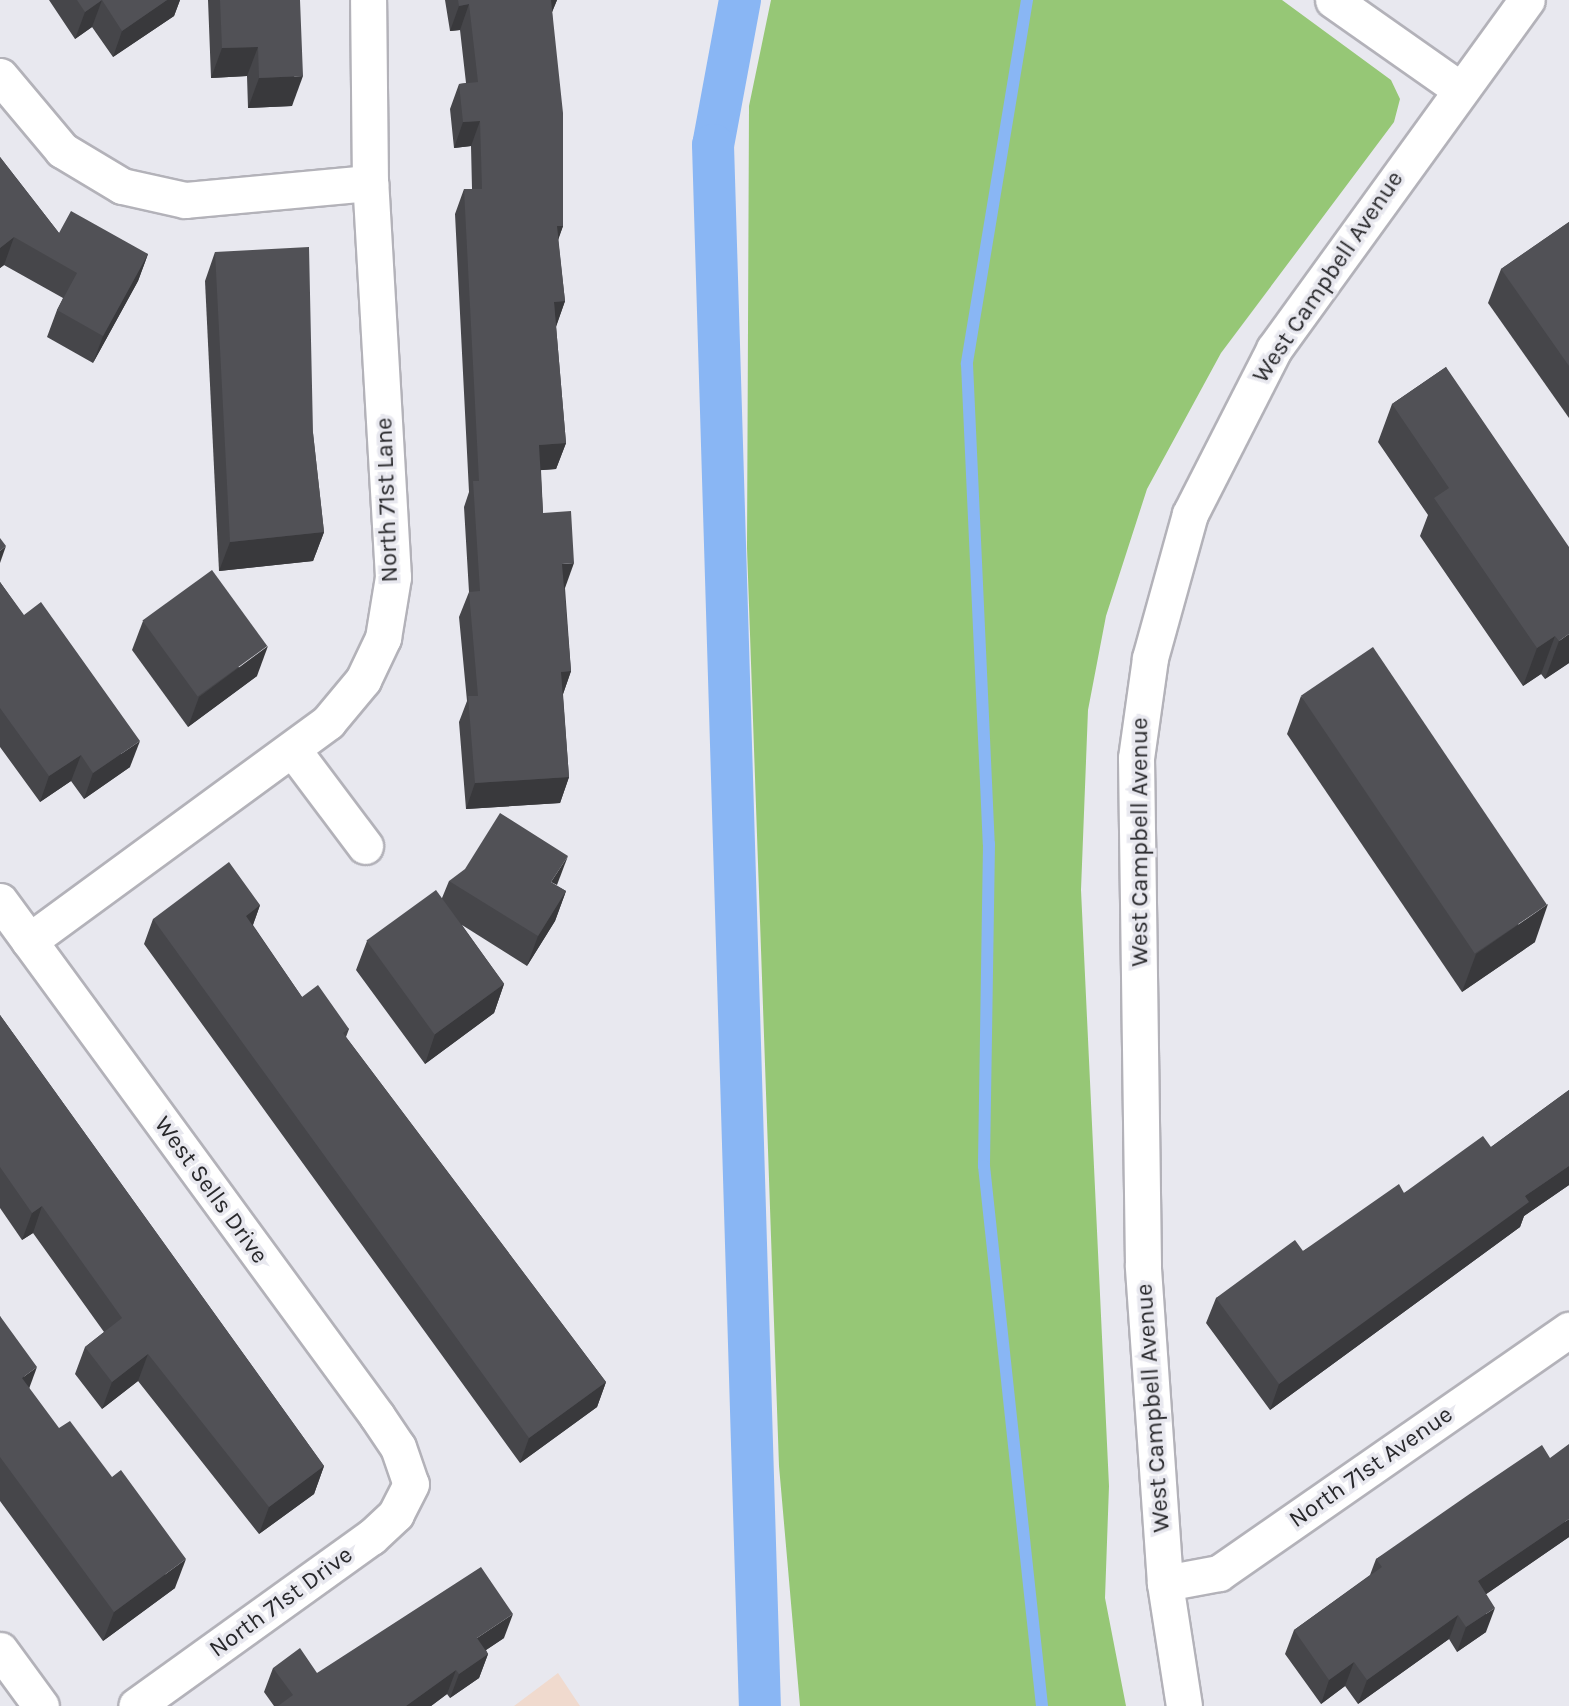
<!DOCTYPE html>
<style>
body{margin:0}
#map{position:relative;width:1569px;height:1706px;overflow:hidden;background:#e8e8ef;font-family:Karla,sans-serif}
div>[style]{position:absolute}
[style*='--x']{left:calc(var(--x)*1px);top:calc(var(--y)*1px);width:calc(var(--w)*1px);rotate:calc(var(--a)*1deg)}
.education>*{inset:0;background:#f0dace}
.green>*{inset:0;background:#96c776}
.stream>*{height:12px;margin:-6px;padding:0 6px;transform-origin:6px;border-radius:6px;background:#89b6f4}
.canal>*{height:42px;margin:-21px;padding:0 21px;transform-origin:21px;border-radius:21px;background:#89b6f4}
.roads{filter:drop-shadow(2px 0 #b3b2b9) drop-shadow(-2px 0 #b3b2b9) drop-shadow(0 2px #b3b2b9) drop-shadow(0 -2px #b3b2b9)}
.street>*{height:35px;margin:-17.5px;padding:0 17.5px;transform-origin:17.5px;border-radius:17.5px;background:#fff}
.wall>*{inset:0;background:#46464a}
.shaded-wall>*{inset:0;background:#39393c}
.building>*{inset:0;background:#515156;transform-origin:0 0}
span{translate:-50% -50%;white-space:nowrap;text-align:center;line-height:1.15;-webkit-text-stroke:7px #e8e8ef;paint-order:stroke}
.street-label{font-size:24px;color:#28282b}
</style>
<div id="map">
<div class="education">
<i style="clip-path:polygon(558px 1673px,580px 1706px,514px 1706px)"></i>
</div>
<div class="green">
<i style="clip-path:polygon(771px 0,1282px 0,1391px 80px,1400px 99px,1394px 122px,1221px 353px,1147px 489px,1106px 616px,1088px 710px,1081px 890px,1109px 1486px,1105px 1598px,1126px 1706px,800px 1706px,779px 1466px,747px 548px,749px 106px)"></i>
</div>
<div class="stream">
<i style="--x:1027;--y:0;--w:369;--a:99.4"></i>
<i style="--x:967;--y:364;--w:481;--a:87.4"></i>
<i style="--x:989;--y:844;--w:322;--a:90.9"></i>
<i style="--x:984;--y:1166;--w:543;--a:83.87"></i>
</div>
<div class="canal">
<i style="--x:740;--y:0;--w:147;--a:100.5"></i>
<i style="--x:713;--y:145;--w:1562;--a:88.28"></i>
</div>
<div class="roads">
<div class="street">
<i style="--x:1333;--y:0;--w:156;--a:35.1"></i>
<i style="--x:0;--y:76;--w:97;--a:50"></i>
<i style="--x:62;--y:150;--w:70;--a:31"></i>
<i style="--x:122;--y:186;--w:65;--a:12.5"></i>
<i style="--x:185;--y:200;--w:186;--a:-5.3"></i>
<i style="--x:293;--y:750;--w:120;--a:53.1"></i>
<i style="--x:0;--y:901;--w:638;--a:53.79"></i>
<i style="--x:377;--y:1416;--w:37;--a:56"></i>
<i style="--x:398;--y:1447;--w:39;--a:71"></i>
<i style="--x:411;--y:1484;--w:34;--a:117"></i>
<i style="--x:396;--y:1514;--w:34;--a:137"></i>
<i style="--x:371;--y:1537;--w:289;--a:144.3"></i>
<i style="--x:29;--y:941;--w:371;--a:-36.2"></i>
<i style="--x:328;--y:722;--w:55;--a:-50.2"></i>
<i style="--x:363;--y:680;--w:47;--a:-64.5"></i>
<i style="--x:383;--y:638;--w:62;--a:-80.7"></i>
<i style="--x:393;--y:577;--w:395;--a:-93.3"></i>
<i style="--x:370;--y:183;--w:183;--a:-90.6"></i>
<i style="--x:1165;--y:1583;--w:55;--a:-10.5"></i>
<i style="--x:1219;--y:1573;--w:426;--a:-34.8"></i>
<i style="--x:0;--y:1650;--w:69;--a:53.8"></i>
<i style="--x:1184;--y:1706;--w:124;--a:-98.8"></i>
<i style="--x:1165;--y:1583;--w:319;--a:-94"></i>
<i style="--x:1143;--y:1265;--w:507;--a:-90.79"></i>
<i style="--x:1136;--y:758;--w:101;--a:-82"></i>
<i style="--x:1150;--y:658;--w:149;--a:-74.5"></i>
<i style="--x:1190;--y:514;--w:185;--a:-63"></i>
<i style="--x:1274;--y:349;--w:431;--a:-54.1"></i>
</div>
</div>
<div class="wall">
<i style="clip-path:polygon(49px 0,180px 0,174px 16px,113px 57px,92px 27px,75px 39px)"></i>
<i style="clip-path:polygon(208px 0,300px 0,292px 106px,248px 108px,247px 76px,211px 78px)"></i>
<i style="clip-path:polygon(445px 0,557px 0,552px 12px,563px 226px,558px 239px,565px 301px,556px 326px,566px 443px,556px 469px,541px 470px,543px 513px,565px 588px,571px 671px,563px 694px,569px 777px,560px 803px,466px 809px,459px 722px,467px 701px,459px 617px,469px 592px,464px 507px,469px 492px,455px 214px,464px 189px,472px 189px,471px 146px,454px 148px,450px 109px,459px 84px,466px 83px,460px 30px,450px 31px)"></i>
<i style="clip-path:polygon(0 157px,59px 233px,148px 254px,138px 281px,93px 363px,47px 337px,57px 310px,63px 298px,4px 265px,0 268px)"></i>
<i style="clip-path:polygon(1569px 222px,1569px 418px,1488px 303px,1501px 269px)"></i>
<i style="clip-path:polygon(215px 252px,313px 433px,324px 532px,313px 561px,219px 571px,205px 281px)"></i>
<i style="clip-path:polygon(1446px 367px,1569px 663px,1545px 679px,1541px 674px,1523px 686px,1420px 536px,1428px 515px,1378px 442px,1392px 404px)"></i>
<i style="clip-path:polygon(0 582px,130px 767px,84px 799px,71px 781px,40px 802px,0 747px)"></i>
<i style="clip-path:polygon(143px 621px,257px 676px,188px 727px,132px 650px)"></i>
<i style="clip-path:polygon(1301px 696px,1535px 942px,1462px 992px,1287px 734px)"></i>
<i style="clip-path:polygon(449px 881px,557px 886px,566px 891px,555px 921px,527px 966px,462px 925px,504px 984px,494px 1013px,425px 1064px,356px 970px,367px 941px,442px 898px)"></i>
<i style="clip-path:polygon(260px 905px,253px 925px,302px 997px,349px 1029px,346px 1037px,606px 1382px,597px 1407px,520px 1463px,144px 944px,153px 919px)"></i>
<i style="clip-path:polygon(0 1015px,324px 1466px,314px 1494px,259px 1534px,138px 1381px,102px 1409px,75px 1374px,85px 1347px,104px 1332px,33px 1233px,22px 1240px,0 1208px)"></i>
<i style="clip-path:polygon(1569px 1090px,1569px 1185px,1524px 1216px,1520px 1227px,1270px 1410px,1206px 1323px,1216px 1298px,1303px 1251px,1404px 1193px,1491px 1147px)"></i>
<i style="clip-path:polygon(0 1316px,29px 1389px,175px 1588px,103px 1641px,0 1501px)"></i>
<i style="clip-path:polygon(1550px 1458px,1569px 1537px,1486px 1594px,1486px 1632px,1457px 1652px,1449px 1639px,1358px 1704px,1345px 1686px,1321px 1704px,1285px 1654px,1294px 1630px,1370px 1575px,1376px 1559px)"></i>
<i style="clip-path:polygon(504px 1638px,486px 1650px,488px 1654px,479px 1678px,450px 1698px,447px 1694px,431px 1706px,274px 1706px,264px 1692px,273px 1668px,317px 1673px)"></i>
</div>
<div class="shaded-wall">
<i style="clip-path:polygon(102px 0,92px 27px,75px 39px,85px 12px)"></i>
<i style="clip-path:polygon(167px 0,180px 0,174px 16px,113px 57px,122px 31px)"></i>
<i style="clip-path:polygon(548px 0,557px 0,550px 17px)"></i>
<i style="clip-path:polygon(469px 4px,460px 30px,450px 31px,459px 6px)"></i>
<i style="clip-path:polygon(258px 47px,247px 76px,211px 78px,222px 48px)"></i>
<i style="clip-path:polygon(303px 76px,292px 106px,248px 108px,259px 78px)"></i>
<i style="clip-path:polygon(480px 121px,471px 146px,454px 148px,463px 122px)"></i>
<i style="clip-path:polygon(557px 226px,563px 226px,554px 252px)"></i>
<i style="clip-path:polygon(14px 237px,4px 265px,0 268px,0 248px)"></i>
<i style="clip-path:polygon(148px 254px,138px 281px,93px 363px,103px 336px)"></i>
<i style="clip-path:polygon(565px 301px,556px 327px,554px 302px)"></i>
<i style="clip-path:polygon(566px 443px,556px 469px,530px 471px,539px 445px)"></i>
<i style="clip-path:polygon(324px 532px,313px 561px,219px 571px,230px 542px)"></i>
<i style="clip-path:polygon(6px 546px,0 563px,0 551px)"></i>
<i style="clip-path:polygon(574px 563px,565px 588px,552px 589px,562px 564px)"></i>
<i style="clip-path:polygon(1569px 634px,1569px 663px,1545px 679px,1559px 641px)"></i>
<i style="clip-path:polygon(1555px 636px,1541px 674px,1523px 686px,1537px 648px)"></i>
<i style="clip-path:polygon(268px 646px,257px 676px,188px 727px,199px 697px)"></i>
<i style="clip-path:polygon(571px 671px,562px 697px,561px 672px)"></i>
<i style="clip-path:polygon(140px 741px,130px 767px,84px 799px,93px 773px)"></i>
<i style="clip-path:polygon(81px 755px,71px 781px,40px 802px,49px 776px)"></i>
<i style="clip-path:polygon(569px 777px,560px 803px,466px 809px,475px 783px)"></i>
<i style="clip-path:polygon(568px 856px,557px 885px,551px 882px)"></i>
<i style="clip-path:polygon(566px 891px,555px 921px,527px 966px,538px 936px)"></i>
<i style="clip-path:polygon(1548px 904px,1535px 942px,1462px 992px,1476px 954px)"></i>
<i style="clip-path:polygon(260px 905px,251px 930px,246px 916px)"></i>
<i style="clip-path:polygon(504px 984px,494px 1013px,425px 1064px,435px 1034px)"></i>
<i style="clip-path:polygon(1569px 1166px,1569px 1185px,1524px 1216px,1520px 1227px,1270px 1410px,1279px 1384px,1525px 1196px)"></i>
<i style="clip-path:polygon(42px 1206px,33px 1233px,22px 1240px,32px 1213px)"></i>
<i style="clip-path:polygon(148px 1354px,138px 1381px,102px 1409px,112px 1382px)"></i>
<i style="clip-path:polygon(37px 1367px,26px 1397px,22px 1378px)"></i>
<i style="clip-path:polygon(606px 1382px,597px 1407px,520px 1463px,529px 1438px)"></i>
<i style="clip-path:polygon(324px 1466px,314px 1494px,259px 1534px,269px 1507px)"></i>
<i style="clip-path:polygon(1569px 1519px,1569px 1537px,1469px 1606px,1478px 1581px)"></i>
<i style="clip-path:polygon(186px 1559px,175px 1588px,103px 1641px,114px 1612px)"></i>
<i style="clip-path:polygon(1495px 1608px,1486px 1632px,1457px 1652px,1466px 1627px)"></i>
<i style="clip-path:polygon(513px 1614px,504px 1638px,468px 1662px,477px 1638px)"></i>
<i style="clip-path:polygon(1458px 1615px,1449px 1639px,1358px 1704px,1367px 1680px)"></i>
<i style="clip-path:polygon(488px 1654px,479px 1678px,450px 1698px,459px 1674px)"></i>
<i style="clip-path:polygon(1354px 1662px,1345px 1686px,1321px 1704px,1329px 1680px)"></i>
<i style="clip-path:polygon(456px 1670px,447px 1694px,431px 1706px,406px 1706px)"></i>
</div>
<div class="building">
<i style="clip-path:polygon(77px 0,167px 0,122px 31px,102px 0,85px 12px)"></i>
<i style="clip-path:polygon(220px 0,300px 0,303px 76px,259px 78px,258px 47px,222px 48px)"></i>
<i style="clip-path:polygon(458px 0,551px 0,563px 113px,563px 226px,557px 226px,565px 301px,554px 302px,566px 443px,539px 445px,543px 513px,571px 511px,574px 563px,562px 564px,571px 671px,561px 672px,569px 777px,475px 783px,468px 696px,478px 696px,469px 592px,480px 591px,473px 481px,479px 481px,464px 189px,482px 189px,480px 121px,463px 122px,459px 84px,478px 82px,469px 4px,459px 6px)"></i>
<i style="clip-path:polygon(0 157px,59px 233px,71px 211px,148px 254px,103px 336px,57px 310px,77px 273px,14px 237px,0 248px)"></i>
<i style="clip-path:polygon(1569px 222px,1569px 366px,1501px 269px)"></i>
<i style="clip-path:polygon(309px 247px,313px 433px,324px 532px,230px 542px,215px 252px)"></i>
<i style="clip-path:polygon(1446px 367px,1569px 547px,1569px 634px,1559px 641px,1555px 636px,1537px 648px,1434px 498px,1449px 488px,1392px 404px)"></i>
<i style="clip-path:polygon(0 538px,6px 546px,0 551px)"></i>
<i style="left:212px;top:570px;width:94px;height:86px;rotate:54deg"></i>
<i style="clip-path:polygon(0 582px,24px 615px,41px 602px,140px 741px,93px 773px,81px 755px,49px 776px,0 708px)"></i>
<i style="left:1373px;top:647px;width:311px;height:87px;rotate:56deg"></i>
<i style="clip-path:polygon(500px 813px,568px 856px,551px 882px,566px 891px,538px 936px,449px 881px,465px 869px)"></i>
<i style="clip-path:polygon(229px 862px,260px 905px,246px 916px,302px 997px,318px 985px,349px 1029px,343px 1033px,606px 1382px,529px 1438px,153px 919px)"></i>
<i style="left:436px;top:890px;width:116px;height:86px;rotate:54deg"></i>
<i style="clip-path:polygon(0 1015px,324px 1466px,269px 1507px,148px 1354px,112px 1382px,85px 1347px,122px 1318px,42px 1206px,32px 1213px,0 1167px)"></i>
<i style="clip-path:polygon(1569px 1090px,1569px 1166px,1525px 1196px,1529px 1202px,1279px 1384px,1216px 1298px,1295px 1240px,1303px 1251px,1399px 1184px,1404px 1193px,1483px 1136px,1491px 1147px)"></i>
<i style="clip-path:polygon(0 1316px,37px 1367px,22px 1378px,59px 1428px,70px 1421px,112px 1477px,121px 1470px,186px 1559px,114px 1612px,0 1457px)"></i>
<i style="clip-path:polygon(1569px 1444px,1569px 1519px,1478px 1581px,1495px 1608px,1466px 1627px,1458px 1615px,1367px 1680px,1354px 1662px,1329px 1680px,1294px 1630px,1382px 1567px,1376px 1559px,1471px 1493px,1542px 1445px,1550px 1458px)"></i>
<i style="clip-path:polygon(481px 1567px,513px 1614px,477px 1638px,488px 1654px,459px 1674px,456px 1670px,406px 1706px,278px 1706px,293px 1695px,273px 1668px,300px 1648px,317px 1673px)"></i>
</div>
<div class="street-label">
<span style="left:1328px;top:277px;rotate:-56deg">West Campbell Avenue</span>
<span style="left:387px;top:500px;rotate:-92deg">North 71st Lane</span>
<span style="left:1140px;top:842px;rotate:-90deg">West Campbell Avenue</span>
<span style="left:211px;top:1190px;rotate:54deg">West Sells Drive</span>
<span style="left:1153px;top:1408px;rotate:-94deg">West Campbell Avenue</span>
<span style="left:1371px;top:1467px;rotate:-35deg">North 71st Avenue</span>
<span style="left:281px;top:1602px;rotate:-36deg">North 71st Drive</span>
</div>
</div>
